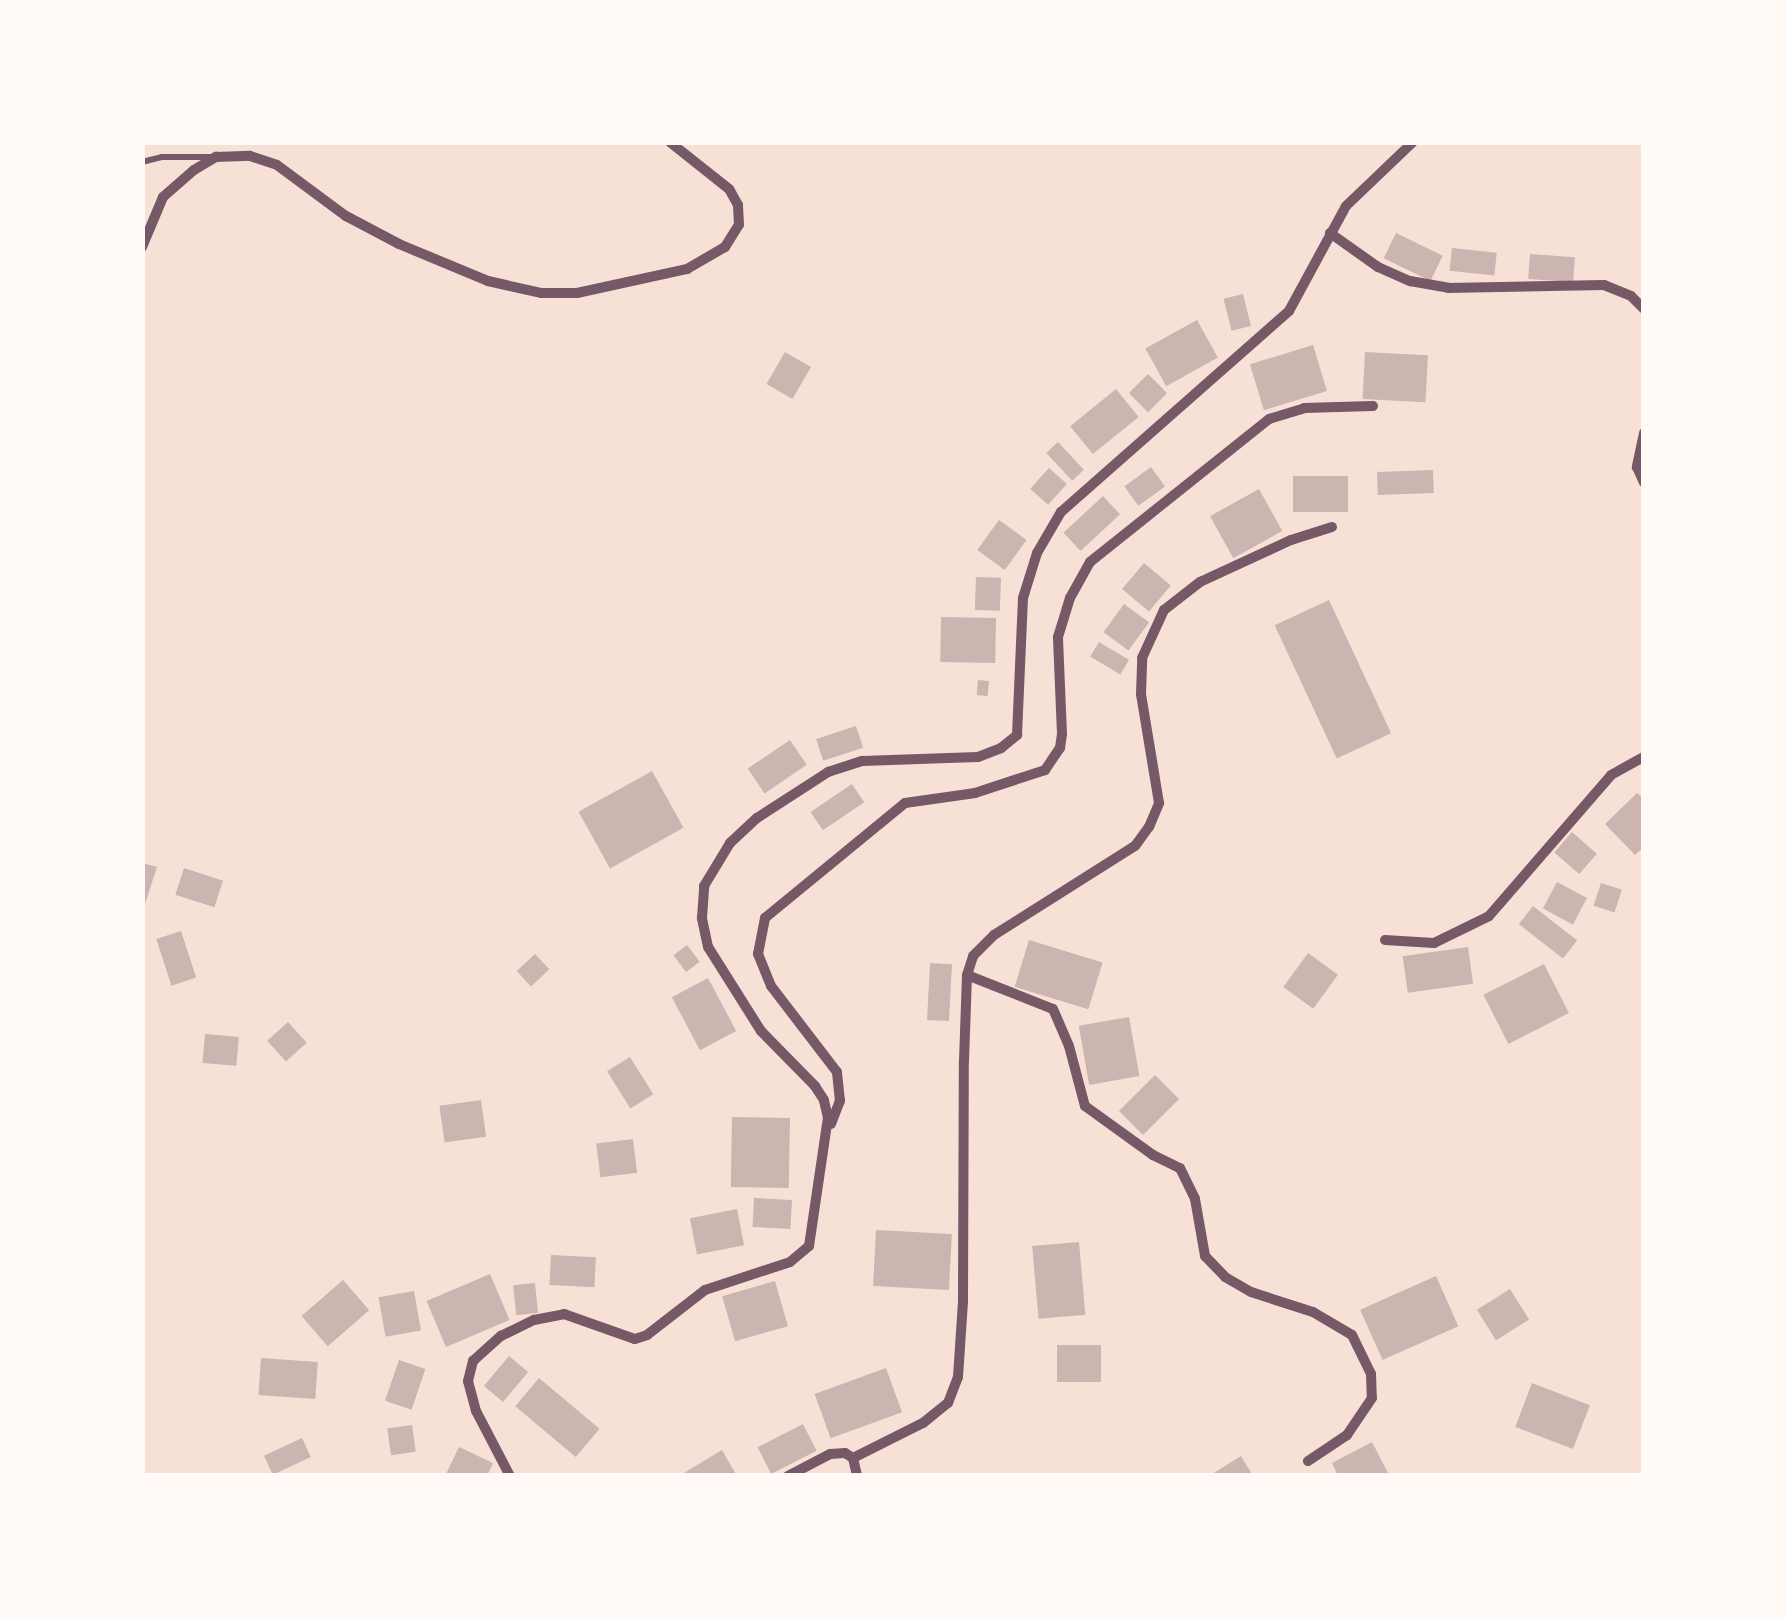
<!DOCTYPE html>
<style>
body{margin:0}
#map{position:relative;width:1786px;height:1618px;overflow:hidden;background:#f7e1d7;font-family:Helvetica,sans-serif}
div>[style]{position:absolute}
[style*='--x']{left:calc(var(--x)*1px);top:calc(var(--y)*1px);width:calc(var(--w)*1px);rotate:calc(var(--a)*1deg)}
.building>*{inset:0;background:#ccb4b1;transform-origin:0 0}
.service>*{height:6px;margin:-3px;padding:0 3px;transform-origin:3px;border-radius:3px;background:#755966}
.minor>*{height:10px;margin:-5px;padding:0 5px;transform-origin:5px;border-radius:5px;background:#755966}
span{translate:-50% -50%;white-space:nowrap;text-align:center;line-height:1.15;-webkit-text-stroke:10px #fffaf5;paint-order:stroke}
.frame{position:absolute;inset:0;border:145px solid #fffaf5;pointer-events:none}
</style>
<div id="map">
<div class="building">
<i style="left:1396px;top:233px;width:52px;height:28px;rotate:26deg"></i>
<i style="left:1452px;top:248px;width:45px;height:23px;rotate:6deg"></i>
<i style="left:1530px;top:254px;width:45px;height:25px;rotate:4deg"></i>
<i style="left:1243px;top:294px;width:33px;height:20px;rotate:76deg"></i>
<i style="left:1197px;top:320px;width:43px;height:59px;rotate:61deg"></i>
<i style="left:1313px;top:345px;width:48px;height:66px;rotate:73deg"></i>
<i style="left:785px;top:352px;width:30px;height:37px;rotate:30deg"></i>
<i style="left:1365px;top:352px;width:63px;height:47px;rotate:3deg"></i>
<i style="left:1148px;top:374px;width:27px;height:27px;rotate:45deg"></i>
<i style="left:1116px;top:389px;width:36px;height:59px;rotate:51deg"></i>
<i style="left:1058px;top:442px;width:38px;height:16px;rotate:47deg"></i>
<i style="left:1151px;top:467px;width:24px;height:33px;rotate:54deg"></i>
<i style="left:1049px;top:468px;width:24px;height:28px;rotate:42deg"></i>
<i style="left:1433px;top:470px;width:23px;height:56px;rotate:88deg"></i>
<i style="left:1348px;top:476px;width:36px;height:55px;rotate:90deg"></i>
<i style="left:1259px;top:489px;width:48px;height:56px;rotate:61deg"></i>
<i style="left:1103px;top:496px;width:25px;height:54px;rotate:47deg"></i>
<i style="left:999px;top:520px;width:34px;height:37px;rotate:36deg"></i>
<i style="left:1144px;top:563px;width:35px;height:34px;rotate:40deg"></i>
<i style="left:976px;top:577px;width:25px;height:33px;rotate:2deg"></i>
<i style="left:1329px;top:600px;width:147px;height:60px;rotate:65deg"></i>
<i style="left:1124px;top:604px;width:31px;height:35px;rotate:36deg"></i>
<i style="left:941px;top:617px;width:55px;height:45px;rotate:1deg"></i>
<i style="left:1099px;top:642px;width:35px;height:17px;rotate:31deg"></i>
<i style="left:978px;top:680px;width:11px;height:15px;rotate:5deg"></i>
<i style="left:856px;top:726px;width:23px;height:42px;rotate:72deg"></i>
<i style="left:790px;top:740px;width:30px;height:51px;rotate:56deg"></i>
<i style="left:652px;top:771px;width:65px;height:84px;rotate:61deg"></i>
<i style="left:852px;top:784px;width:22px;height:50px;rotate:56deg"></i>
<i style="clip-path:polygon(1637px 793px,1644px 799px,1644px 847px,1635px 855px,1605px 824px)"></i>
<i style="left:1572px;top:832px;width:33px;height:27px;rotate:41deg"></i>
<i style="clip-path:polygon(142px 863px,157px 867px,143px 910px,142px 910px)"></i>
<i style="left:184px;top:868px;width:41px;height:28px;rotate:18deg"></i>
<i style="left:1557px;top:882px;width:34px;height:30px;rotate:28deg"></i>
<i style="left:1601px;top:883px;width:22px;height:24px;rotate:18deg"></i>
<i style="left:1533px;top:906px;width:56px;height:23px;rotate:38deg"></i>
<i style="left:181px;top:931px;width:49px;height:26px;rotate:72deg"></i>
<i style="left:1029px;top:940px;width:77px;height:49px;rotate:17deg"></i>
<i style="left:687px;top:945px;width:21px;height:17px;rotate:53deg"></i>
<i style="left:1468px;top:947px;width:37px;height:66px;rotate:82deg"></i>
<i style="left:1308px;top:953px;width:37px;height:42px;rotate:36deg"></i>
<i style="left:535px;top:954px;width:21px;height:25px;rotate:47deg"></i>
<i style="left:930px;top:963px;width:22px;height:57px;rotate:3deg"></i>
<i style="left:1544px;top:964px;width:55px;height:68px;rotate:63deg"></i>
<i style="left:708px;top:978px;width:60px;height:41px;rotate:62deg"></i>
<i style="left:1129px;top:1017px;width:60px;height:51px;rotate:80deg"></i>
<i style="left:288px;top:1022px;width:28px;height:28px;rotate:48deg"></i>
<i style="left:205px;top:1034px;width:34px;height:29px;rotate:5deg"></i>
<i style="left:630px;top:1057px;width:44px;height:27px;rotate:58deg"></i>
<i style="left:1155px;top:1075px;width:34px;height:51px;rotate:45deg"></i>
<i style="left:481px;top:1100px;width:37px;height:42px;rotate:82deg"></i>
<i style="left:732px;top:1117px;width:58px;height:70px;rotate:1deg"></i>
<i style="left:633px;top:1139px;width:34px;height:37px;rotate:83deg"></i>
<i style="left:754px;top:1198px;width:38px;height:29px;rotate:3deg"></i>
<i style="left:737px;top:1209px;width:37px;height:48px;rotate:79deg"></i>
<i style="left:876px;top:1230px;width:76px;height:56px;rotate:3deg"></i>
<i style="left:1079px;top:1242px;width:73px;height:47px;rotate:85deg"></i>
<i style="left:551px;top:1255px;width:45px;height:30px;rotate:3deg"></i>
<i style="left:490px;top:1274px;width:50px;height:69px;rotate:67deg"></i>
<i style="left:1436px;top:1276px;width:55px;height:83px;rotate:66deg"></i>
<i style="left:343px;top:1280px;width:40px;height:55px;rotate:49deg"></i>
<i style="left:775px;top:1281px;width:47px;height:55px;rotate:74deg"></i>
<i style="left:535px;top:1283px;width:30px;height:22px;rotate:84deg"></i>
<i style="left:1510px;top:1289px;width:36px;height:39px;rotate:58deg"></i>
<i style="left:414px;top:1291px;width:40px;height:36px;rotate:80deg"></i>
<i style="left:1057px;top:1345px;width:44px;height:37px"></i>
<i style="left:509px;top:1356px;width:25px;height:39px;rotate:40deg"></i>
<i style="left:261px;top:1358px;width:57px;height:37px;rotate:4deg"></i>
<i style="left:399px;top:1360px;width:28px;height:43px;rotate:19deg"></i>
<i style="left:886px;top:1368px;width:47px;height:76px;rotate:70deg"></i>
<i style="left:539px;top:1378px;width:79px;height:37px;rotate:40deg"></i>
<i style="left:1532px;top:1383px;width:62px;height:47px;rotate:21deg"></i>
<i style="left:803px;top:1424px;width:30px;height:51px;rotate:63deg"></i>
<i style="left:412px;top:1425px;width:27px;height:25px;rotate:82deg"></i>
<i style="left:302px;top:1438px;width:21px;height:42px;rotate:65deg"></i>
<i style="clip-path:polygon(1372px 1442px,1388px 1473px,1338px 1476px,1332px 1463px)"></i>
<i style="clip-path:polygon(459px 1447px,493px 1463px,487px 1476px,445px 1476px)"></i>
<i style="clip-path:polygon(722px 1450px,737px 1476px,679px 1476px)"></i>
<i style="clip-path:polygon(1241px 1456px,1253px 1476px,1209px 1476px)"></i>
</div>
<div class="service">
<i style="--x:142;--y:162;--w:21;--a:-14"></i>
<i style="--x:162;--y:157;--w:52;--a:0"></i>
</div>
<div class="minor">
<i style="--x:1330;--y:233;--w:59;--a:35.3"></i>
<i style="--x:1378;--y:267;--w:35;--a:24"></i>
<i style="--x:1410;--y:281;--w:39;--a:10"></i>
<i style="--x:1448;--y:288;--w:156;--a:-1.1"></i>
<i style="--x:1604;--y:285;--w:29;--a:22"></i>
<i style="--x:1631;--y:296;--w:18;--a:45"></i>
<i style="--x:142;--y:247;--w:54;--a:-67.2"></i>
<i style="--x:163;--y:197;--w:41;--a:-41.1"></i>
<i style="--x:194;--y:170;--w:26;--a:-31"></i>
<i style="--x:216;--y:157;--w:34;--a:-2"></i>
<i style="--x:250;--y:156;--w:28;--a:18"></i>
<i style="--x:277;--y:165;--w:86;--a:36.5"></i>
<i style="--x:346;--y:216;--w:60;--a:27.8"></i>
<i style="--x:399;--y:244;--w:96;--a:22.6"></i>
<i style="--x:488;--y:281;--w:54;--a:12.8"></i>
<i style="--x:541;--y:293;--w:36;--a:0"></i>
<i style="--x:577;--y:293;--w:113;--a:-12.3"></i>
<i style="--x:687;--y:269;--w:44;--a:-30.1"></i>
<i style="--x:725;--y:247;--w:26;--a:-58"></i>
<i style="--x:739;--y:225;--w:20;--a:-93"></i>
<i style="--x:738;--y:205;--w:18;--a:-119"></i>
<i style="--x:729;--y:189;--w:75;--a:-141.5"></i>
<i style="--x:1644;--y:433;--w:35;--a:102"></i>
<i style="--x:1637;--y:467;--w:17;--a:66"></i>
<i style="--x:1385;--y:940;--w:49;--a:3.5"></i>
<i style="--x:1434;--y:943;--w:61;--a:-26.1"></i>
<i style="--x:1489;--y:916;--w:186;--a:-49.1"></i>
<i style="--x:1611;--y:775;--w:38;--a:-29"></i>
<i style="--x:967;--y:975;--w:92;--a:21.6"></i>
<i style="--x:1053;--y:1009;--w:40;--a:66.6"></i>
<i style="--x:1069;--y:1046;--w:62;--a:75.1"></i>
<i style="--x:1085;--y:1106;--w:84;--a:35.8"></i>
<i style="--x:1153;--y:1155;--w:30;--a:26"></i>
<i style="--x:1180;--y:1168;--w:34;--a:64"></i>
<i style="--x:1195;--y:1199;--w:58;--a:80"></i>
<i style="--x:1205;--y:1256;--w:29;--a:46"></i>
<i style="--x:1225;--y:1277;--w:30;--a:30"></i>
<i style="--x:1251;--y:1292;--w:65;--a:17.9"></i>
<i style="--x:1313;--y:1312;--w:45;--a:30.5"></i>
<i style="--x:1352;--y:1335;--w:43;--a:64"></i>
<i style="--x:1371;--y:1374;--w:24;--a:88"></i>
<i style="--x:1372;--y:1398;--w:45;--a:124"></i>
<i style="--x:1347;--y:1435;--w:47;--a:146.3"></i>
<i style="--x:831;--y:1124;--w:25;--a:-69"></i>
<i style="--x:840;--y:1101;--w:29;--a:-96"></i>
<i style="--x:837;--y:1072;--w:108;--a:-127.5"></i>
<i style="--x:771;--y:986;--w:35;--a:-112"></i>
<i style="--x:758;--y:954;--w:37;--a:-79"></i>
<i style="--x:765;--y:918;--w:181;--a:-39.4"></i>
<i style="--x:905;--y:803;--w:71;--a:-8.1"></i>
<i style="--x:975;--y:793;--w:74;--a:-18.2"></i>
<i style="--x:1045;--y:770;--w:27;--a:-56"></i>
<i style="--x:1060;--y:748;--w:14;--a:-82"></i>
<i style="--x:1062;--y:734;--w:97;--a:-92.4"></i>
<i style="--x:1058;--y:637;--w:41;--a:-72.9"></i>
<i style="--x:1070;--y:598;--w:41;--a:-60.9"></i>
<i style="--x:1090;--y:562;--w:229;--a:-38.6"></i>
<i style="--x:1269;--y:419;--w:37;--a:-17"></i>
<i style="--x:1304;--y:408;--w:69;--a:-1.7"></i>
<i style="--x:853;--y:1458;--w:78;--a:-26.6"></i>
<i style="--x:923;--y:1423;--w:32;--a:-39"></i>
<i style="--x:948;--y:1403;--w:28;--a:-69"></i>
<i style="--x:958;--y:1377;--w:76;--a:-86.2"></i>
<i style="--x:963;--y:1301;--w:240;--a:-89.8"></i>
<i style="--x:964;--y:1061;--w:86;--a:-88"></i>
<i style="--x:967;--y:975;--w:20;--a:-72"></i>
<i style="--x:973;--y:956;--w:30;--a:-45"></i>
<i style="--x:994;--y:935;--w:167;--a:-32.3"></i>
<i style="--x:1135;--y:846;--w:24;--a:-54"></i>
<i style="--x:1149;--y:827;--w:26;--a:-67"></i>
<i style="--x:1159;--y:803;--w:110;--a:-99.4"></i>
<i style="--x:1141;--y:694;--w:36;--a:-88"></i>
<i style="--x:1142;--y:658;--w:53;--a:-65.4"></i>
<i style="--x:1164;--y:610;--w:46;--a:-37.9"></i>
<i style="--x:1200;--y:582;--w:100;--a:-24.8"></i>
<i style="--x:1291;--y:540;--w:43;--a:-17.6"></i>
<i style="--x:510;--y:1476;--w:73;--a:-117.6"></i>
<i style="--x:476;--y:1411;--w:31;--a:-105"></i>
<i style="--x:468;--y:1381;--w:21;--a:-76"></i>
<i style="--x:473;--y:1361;--w:38;--a:-42"></i>
<i style="--x:501;--y:1336;--w:37;--a:-26"></i>
<i style="--x:534;--y:1320;--w:31;--a:-11"></i>
<i style="--x:564;--y:1314;--w:75;--a:19.4"></i>
<i style="--x:635;--y:1339;--w:13;--a:-18"></i>
<i style="--x:647;--y:1335;--w:73;--a:-37.8"></i>
<i style="--x:705;--y:1290;--w:89;--a:-18.2"></i>
<i style="--x:790;--y:1262;--w:25;--a:-40"></i>
<i style="--x:809;--y:1246;--w:129;--a:-81.6"></i>
<i style="--x:828;--y:1118;--w:18;--a:-103"></i>
<i style="--x:824;--y:1100;--w:17;--a:-123"></i>
<i style="--x:815;--y:1086;--w:77;--a:-134.5"></i>
<i style="--x:761;--y:1031;--w:99;--a:-122.2"></i>
<i style="--x:708;--y:947;--w:30;--a:-102"></i>
<i style="--x:702;--y:918;--w:32;--a:-86"></i>
<i style="--x:704;--y:886;--w:50;--a:-58.8"></i>
<i style="--x:730;--y:843;--w:37;--a:-43"></i>
<i style="--x:757;--y:818;--w:85;--a:-32.9"></i>
<i style="--x:828;--y:772;--w:36;--a:-18"></i>
<i style="--x:862;--y:761;--w:116;--a:-2"></i>
<i style="--x:978;--y:757;--w:25;--a:-21"></i>
<i style="--x:1001;--y:748;--w:21;--a:-39"></i>
<i style="--x:1017;--y:735;--w:137;--a:-87.5"></i>
<i style="--x:1023;--y:598;--w:47;--a:-72.7"></i>
<i style="--x:1037;--y:553;--w:48;--a:-59.7"></i>
<i style="--x:1061;--y:512;--w:304;--a:-41.4"></i>
<i style="--x:1289;--y:311;--w:119;--a:-61.5"></i>
<i style="--x:1346;--y:206;--w:93;--a:-43.7"></i>
<i style="--x:788;--y:1476;--w:47;--a:-27.6"></i>
<i style="--x:830;--y:1454;--w:15;--a:-4"></i>
<i style="--x:845;--y:1453;--w:9;--a:32"></i>
<i style="--x:853;--y:1458;--w:18;--a:77"></i>
</div>
<div class="frame"></div>
</div>
